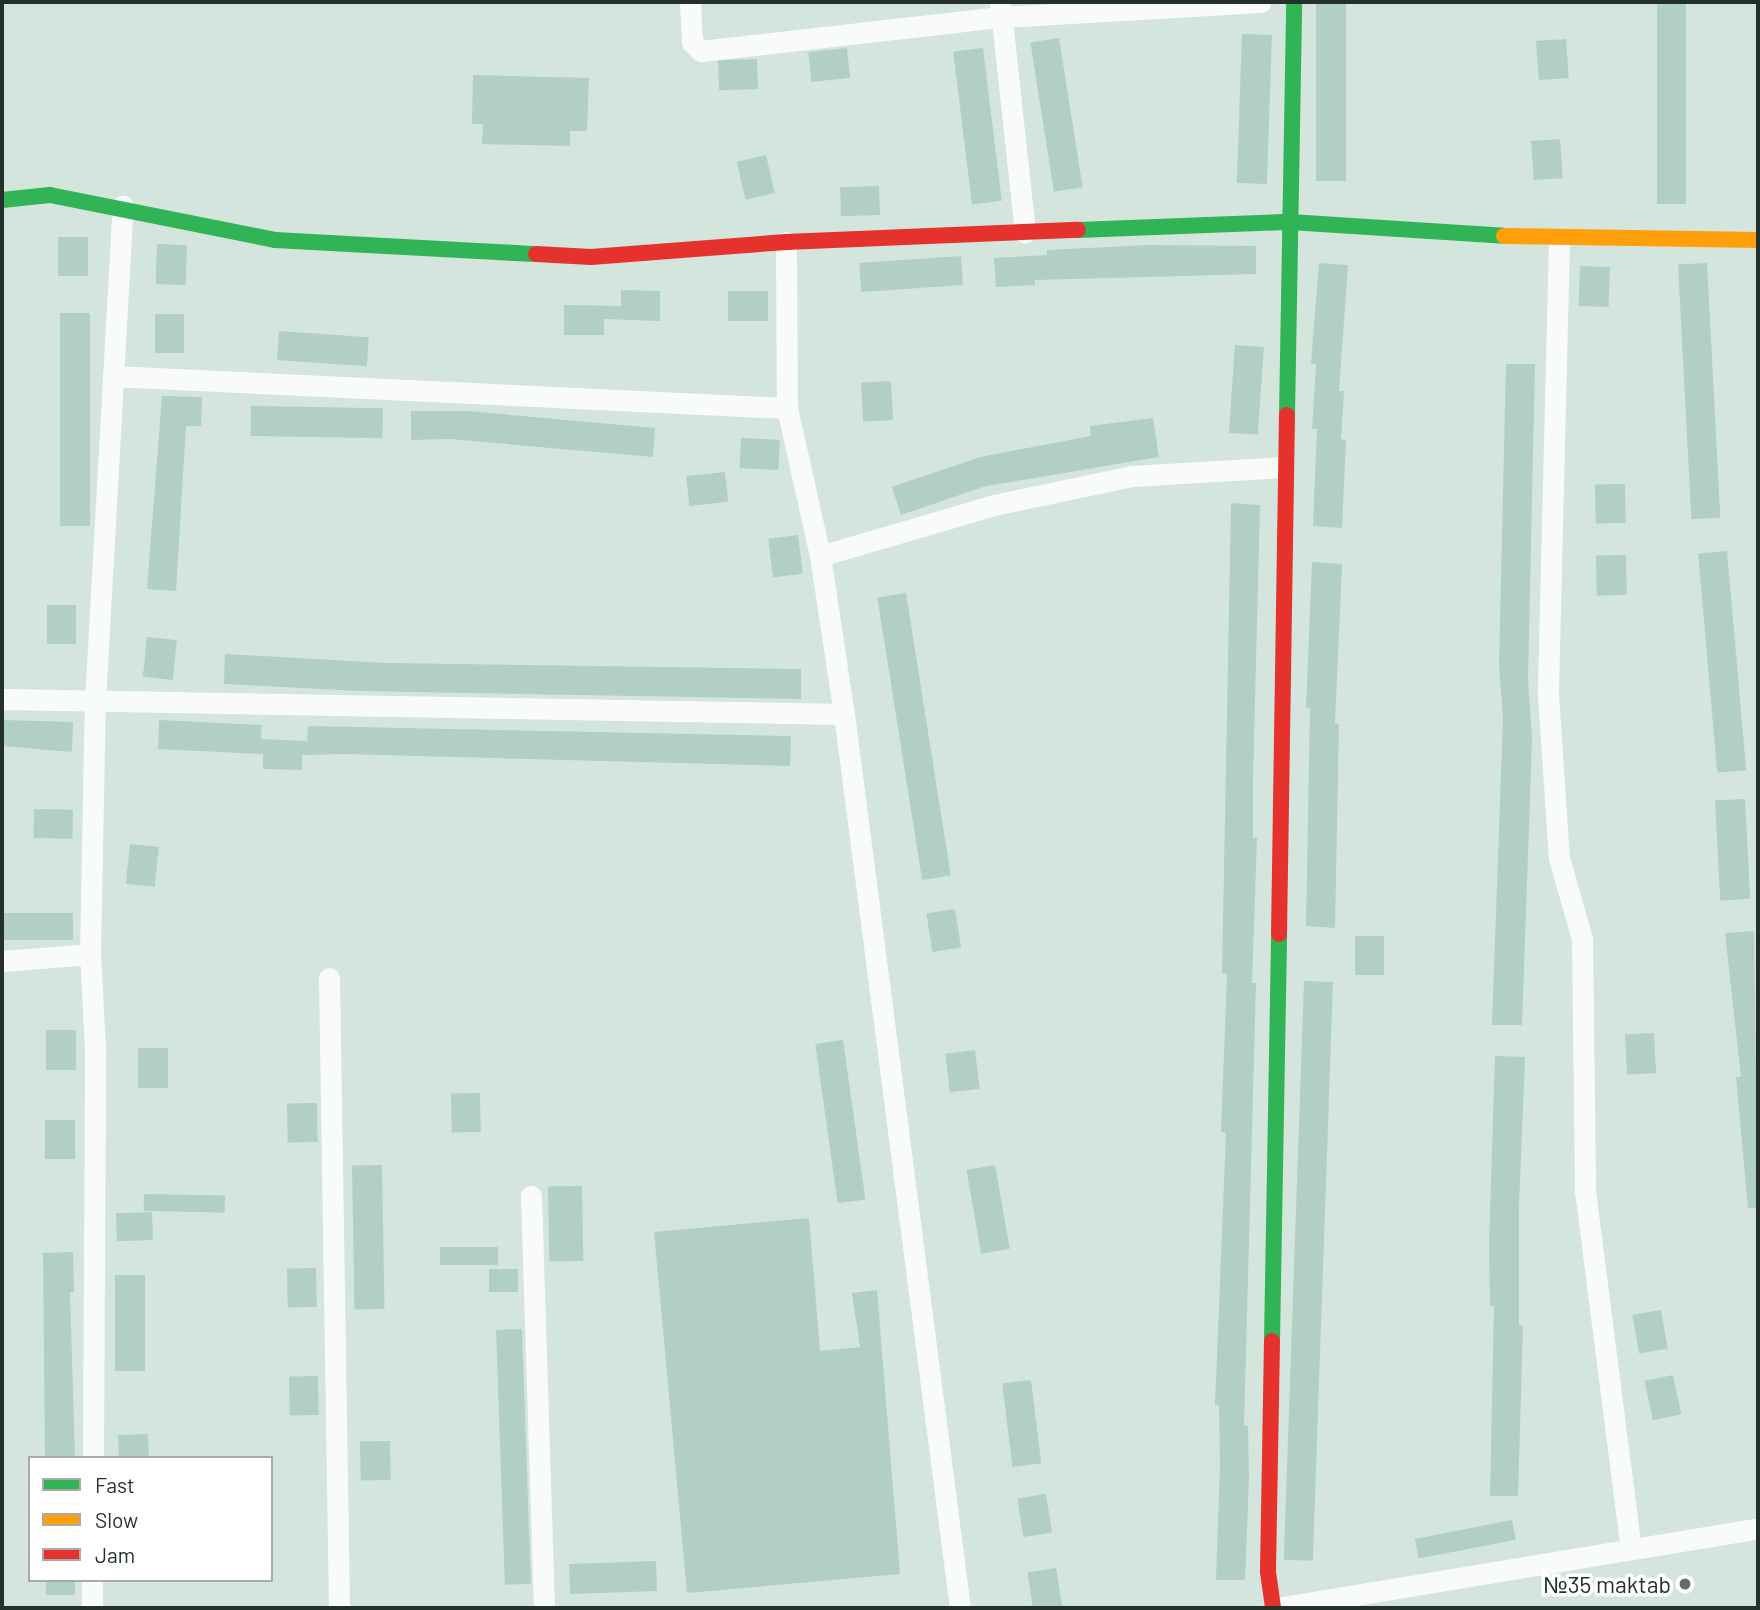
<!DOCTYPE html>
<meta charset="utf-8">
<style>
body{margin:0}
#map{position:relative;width:1760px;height:1610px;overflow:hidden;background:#d4e5dd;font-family:Barlow,sans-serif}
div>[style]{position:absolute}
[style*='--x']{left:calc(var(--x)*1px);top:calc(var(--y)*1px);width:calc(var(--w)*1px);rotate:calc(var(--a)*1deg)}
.building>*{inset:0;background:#b1cfc3;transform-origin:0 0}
.street>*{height:21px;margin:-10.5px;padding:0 10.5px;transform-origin:10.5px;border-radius:10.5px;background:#f9fbfa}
.fast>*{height:16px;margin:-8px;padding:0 8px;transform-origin:8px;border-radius:8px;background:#30b455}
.slow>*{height:16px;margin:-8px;padding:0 8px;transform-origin:8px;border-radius:8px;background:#ff9f0a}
.jam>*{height:16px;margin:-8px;padding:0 8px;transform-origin:8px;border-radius:8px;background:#e5322d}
.dots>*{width:19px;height:19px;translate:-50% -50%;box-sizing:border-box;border:4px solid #fff;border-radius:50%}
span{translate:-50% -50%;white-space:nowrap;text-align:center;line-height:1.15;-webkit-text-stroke:7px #fff;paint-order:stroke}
.poi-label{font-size:23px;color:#24302a}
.right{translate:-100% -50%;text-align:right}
.frame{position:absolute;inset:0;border:4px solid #24302a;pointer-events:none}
.legend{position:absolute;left:28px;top:1456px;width:245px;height:126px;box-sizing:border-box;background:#fff;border:2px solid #a7acaa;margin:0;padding:9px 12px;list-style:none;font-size:21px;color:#24302a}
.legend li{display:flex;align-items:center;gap:14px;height:35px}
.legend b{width:35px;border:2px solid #a7acaa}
</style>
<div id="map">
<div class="building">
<i style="left:1316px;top:2px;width:30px;height:179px"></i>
<i style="left:1657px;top:2px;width:29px;height:202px"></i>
<i style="left:1242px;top:34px;width:30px;height:149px;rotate:2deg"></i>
<i style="left:1059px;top:38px;width:151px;height:29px;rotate:81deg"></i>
<i style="left:1566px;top:39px;width:39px;height:30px;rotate:86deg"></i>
<i style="left:847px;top:48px;width:30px;height:39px;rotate:84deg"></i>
<i style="left:983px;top:48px;width:154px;height:30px;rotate:83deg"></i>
<i style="left:757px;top:59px;width:30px;height:39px;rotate:88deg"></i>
<i style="clip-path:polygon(473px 75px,589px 78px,587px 131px,570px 131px,570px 146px,482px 144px,483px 124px,472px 124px)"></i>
<i style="left:1560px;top:139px;width:39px;height:29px;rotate:86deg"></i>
<i style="left:766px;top:155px;width:39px;height:30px;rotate:77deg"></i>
<i style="left:879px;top:186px;width:29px;height:39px;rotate:88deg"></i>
<i style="left:58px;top:237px;width:30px;height:39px"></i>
<i style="left:157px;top:244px;width:30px;height:40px;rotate:2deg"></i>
<i style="clip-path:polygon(1149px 245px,1256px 246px,1256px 274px,1035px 280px,1035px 285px,996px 287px,994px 258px,1047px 255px,1047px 250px)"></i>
<i style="left:961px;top:256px;width:29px;height:102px;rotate:86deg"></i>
<i style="clip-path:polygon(1319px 263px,1348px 265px,1339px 391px,1344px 391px,1341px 439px,1346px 440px,1342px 528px,1313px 526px,1317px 429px,1312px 429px,1316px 364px,1311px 364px)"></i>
<i style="left:1707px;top:263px;width:255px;height:29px;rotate:87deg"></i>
<i style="left:1580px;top:266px;width:30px;height:40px;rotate:2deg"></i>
<i style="clip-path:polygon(621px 290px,660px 291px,660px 321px,604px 319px,604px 335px,564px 335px,564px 305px,621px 306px)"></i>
<i style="left:728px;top:291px;width:40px;height:30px"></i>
<i style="left:60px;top:313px;width:30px;height:213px"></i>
<i style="left:155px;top:314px;width:29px;height:39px"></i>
<i style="left:279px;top:331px;width:90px;height:29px;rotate:4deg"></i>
<i style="left:1235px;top:345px;width:29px;height:88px;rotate:4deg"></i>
<i style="clip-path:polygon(1506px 364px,1535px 364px,1528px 679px,1532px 740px,1522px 1025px,1492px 1025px,1503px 718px,1499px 665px)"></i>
<i style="left:891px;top:381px;width:39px;height:30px;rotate:87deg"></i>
<i style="clip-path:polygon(162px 396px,202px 397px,201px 426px,186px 426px,176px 591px,147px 589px)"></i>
<i style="left:251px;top:406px;width:132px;height:30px;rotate:1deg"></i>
<i style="clip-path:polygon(411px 411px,468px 411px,655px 428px,653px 457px,450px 439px,411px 440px)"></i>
<i style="clip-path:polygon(1153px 418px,1159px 457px,986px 486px,901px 515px,892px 487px,980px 457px,1091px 436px,1090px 426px)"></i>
<i style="left:741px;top:438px;width:39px;height:30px;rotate:3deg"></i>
<i style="left:725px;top:472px;width:30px;height:39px;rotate:84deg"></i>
<i style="left:1625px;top:484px;width:39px;height:30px;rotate:89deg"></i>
<i style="clip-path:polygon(1231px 503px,1260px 505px,1253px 780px,1253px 838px,1257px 838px,1252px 983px,1256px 983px,1244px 1426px,1248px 1426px,1249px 1479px,1245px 1580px,1216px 1580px,1220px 1465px,1219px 1405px,1215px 1405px,1226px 1133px,1221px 1132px,1227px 974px,1222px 973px)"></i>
<i style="left:798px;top:535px;width:39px;height:30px;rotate:83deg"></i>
<i style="left:1727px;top:551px;width:220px;height:29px;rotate:85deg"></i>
<i style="left:1626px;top:555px;width:40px;height:30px;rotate:89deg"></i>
<i style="clip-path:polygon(1312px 562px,1342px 564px,1335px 723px,1339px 724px,1335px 928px,1306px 926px,1310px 708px,1306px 707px)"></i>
<i style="left:906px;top:593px;width:286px;height:29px;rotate:81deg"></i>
<i style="left:47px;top:605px;width:29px;height:39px"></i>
<i style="left:147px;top:637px;width:30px;height:40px;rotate:6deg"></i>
<i style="clip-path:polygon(225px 654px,387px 663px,801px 669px,801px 699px,360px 691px,224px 684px)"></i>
<i style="clip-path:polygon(2px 720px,73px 722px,72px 752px,2px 746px)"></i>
<i style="clip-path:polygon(159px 720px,262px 725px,261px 739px,307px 741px,308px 726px,791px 736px,790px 766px,346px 754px,302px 755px,302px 770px,263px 769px,263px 754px,158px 749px)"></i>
<i style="left:1745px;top:799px;width:100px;height:30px;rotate:87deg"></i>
<i style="left:34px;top:809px;width:39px;height:29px;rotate:1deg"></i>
<i style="left:130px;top:844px;width:29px;height:40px;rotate:6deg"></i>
<i style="left:955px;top:909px;width:39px;height:29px;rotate:81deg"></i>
<i style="left:2px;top:913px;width:71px;height:27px"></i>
<i style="clip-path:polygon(1754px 931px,1758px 1208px,1748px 1208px,1736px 1077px,1741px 1077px,1725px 933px)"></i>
<i style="left:1355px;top:936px;width:29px;height:39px"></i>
<i style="left:1304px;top:981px;width:29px;height:579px;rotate:2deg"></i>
<i style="left:46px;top:1030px;width:30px;height:40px"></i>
<i style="left:1654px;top:1033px;width:40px;height:29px;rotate:87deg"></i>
<i style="left:843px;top:1040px;width:161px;height:28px;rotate:82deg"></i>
<i style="left:138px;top:1048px;width:30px;height:40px"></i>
<i style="left:975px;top:1050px;width:39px;height:30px;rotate:83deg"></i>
<i style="clip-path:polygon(1495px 1056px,1525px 1057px,1519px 1206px,1519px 1325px,1523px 1325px,1518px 1496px,1490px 1496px,1494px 1306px,1490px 1306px,1489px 1245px)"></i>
<i style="left:480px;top:1093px;width:39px;height:29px;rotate:89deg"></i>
<i style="left:317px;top:1103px;width:39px;height:30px;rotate:89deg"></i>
<i style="left:45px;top:1120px;width:30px;height:39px"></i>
<i style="left:382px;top:1165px;width:144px;height:30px;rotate:89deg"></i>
<i style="left:995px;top:1165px;width:85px;height:29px;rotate:80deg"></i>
<i style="left:582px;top:1186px;width:75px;height:34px;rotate:89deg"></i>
<i style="left:144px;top:1194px;width:81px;height:17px;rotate:1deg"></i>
<i style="left:152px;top:1212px;width:28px;height:36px;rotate:88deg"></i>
<i style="clip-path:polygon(809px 1218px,820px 1351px,860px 1347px,852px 1293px,877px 1290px,900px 1574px,687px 1593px,654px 1232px)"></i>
<i style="left:498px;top:1247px;width:18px;height:58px;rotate:90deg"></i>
<i style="clip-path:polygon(73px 1252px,74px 1292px,70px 1292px,75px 1458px,45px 1458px,43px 1253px)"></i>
<i style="left:316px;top:1268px;width:39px;height:29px;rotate:89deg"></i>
<i style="left:489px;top:1269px;width:29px;height:23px"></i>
<i style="left:145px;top:1275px;width:96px;height:30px;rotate:90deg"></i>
<i style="left:1661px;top:1310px;width:39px;height:29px;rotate:80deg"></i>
<i style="left:522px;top:1329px;width:255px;height:26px;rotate:88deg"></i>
<i style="left:1673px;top:1375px;width:40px;height:29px;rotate:78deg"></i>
<i style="left:318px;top:1376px;width:39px;height:29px;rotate:89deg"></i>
<i style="left:1031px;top:1380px;width:84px;height:29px;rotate:83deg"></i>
<i style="left:148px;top:1434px;width:24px;height:30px;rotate:88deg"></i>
<i style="left:390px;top:1441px;width:39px;height:30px;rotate:89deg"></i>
<i style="left:1046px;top:1494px;width:39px;height:29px;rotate:81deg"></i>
<i style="left:1512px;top:1520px;width:20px;height:99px;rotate:79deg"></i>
<i style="left:656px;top:1561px;width:30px;height:87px;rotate:88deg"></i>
<i style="left:1056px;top:1568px;width:39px;height:29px;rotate:81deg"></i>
<i style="left:46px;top:1580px;width:29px;height:15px"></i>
</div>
<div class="street">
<i style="--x:690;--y:2;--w:40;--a:87.1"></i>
<i style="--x:692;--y:42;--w:13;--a:45"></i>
<i style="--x:701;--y:51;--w:302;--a:-6.5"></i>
<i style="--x:1001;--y:17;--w:260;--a:-3.3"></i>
<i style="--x:1000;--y:2;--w:232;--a:83.8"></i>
<i style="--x:1559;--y:239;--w:455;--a:91.4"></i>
<i style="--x:1548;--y:694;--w:164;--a:86.2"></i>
<i style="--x:1559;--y:858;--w:84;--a:74.1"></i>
<i style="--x:1582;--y:939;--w:252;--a:89.3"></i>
<i style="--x:1585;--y:1191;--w:360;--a:82.7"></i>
<i style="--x:786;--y:242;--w:166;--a:89.7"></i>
<i style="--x:787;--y:408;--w:152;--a:77.4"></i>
<i style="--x:820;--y:556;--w:160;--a:81.4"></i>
<i style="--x:844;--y:714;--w:901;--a:82.61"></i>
<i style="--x:113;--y:376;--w:675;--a:2.72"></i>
<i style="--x:820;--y:556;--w:181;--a:-16.3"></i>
<i style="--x:994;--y:505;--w:141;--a:-11.9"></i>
<i style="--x:1132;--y:476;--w:151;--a:-3.4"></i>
<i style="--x:2;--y:699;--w:842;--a:1.02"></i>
<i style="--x:2;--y:961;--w:88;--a:-4.5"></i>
<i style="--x:329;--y:978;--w:630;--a:89.09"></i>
<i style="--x:531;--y:1196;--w:412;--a:88.2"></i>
<i style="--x:93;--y:1458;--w:409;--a:-89.7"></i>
<i style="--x:95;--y:1049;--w:95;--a:-93"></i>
<i style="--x:90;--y:954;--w:253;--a:-88.9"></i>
<i style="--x:95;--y:701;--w:496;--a:-86.8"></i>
<i style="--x:92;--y:1608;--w:28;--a:-90"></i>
<i style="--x:1277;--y:1608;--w:488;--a:-9.4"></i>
</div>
<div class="fast">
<i style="--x:2;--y:200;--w:48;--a:-5.9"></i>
<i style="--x:50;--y:195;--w:229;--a:11.3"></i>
<i style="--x:275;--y:240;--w:261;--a:3.1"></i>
<i style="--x:1078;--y:230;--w:212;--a:-2.2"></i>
<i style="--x:1290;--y:222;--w:214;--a:3.7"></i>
<i style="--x:1287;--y:415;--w:413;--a:-89"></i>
<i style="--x:1272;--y:1341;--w:407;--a:-89"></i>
</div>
<div class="slow">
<i style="--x:1504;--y:236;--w:254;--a:0.9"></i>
</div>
<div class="jam">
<i style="--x:536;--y:254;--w:55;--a:3.1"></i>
<i style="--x:591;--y:257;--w:196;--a:-4.4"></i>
<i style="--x:786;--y:242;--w:292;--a:-2.4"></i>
<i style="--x:1279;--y:934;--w:519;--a:-89.12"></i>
<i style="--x:1272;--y:1341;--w:231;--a:91"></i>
<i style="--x:1268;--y:1572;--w:36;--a:82"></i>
</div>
<div class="dots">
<i style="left:1685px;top:1584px;background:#626f69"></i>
</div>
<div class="poi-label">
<span class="right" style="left:1671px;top:1584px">№35 maktab</span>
</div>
<div class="frame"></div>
<ul class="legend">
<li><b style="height:9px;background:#30b455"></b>Fast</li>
<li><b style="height:9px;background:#ff9f0a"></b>Slow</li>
<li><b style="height:9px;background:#e5322d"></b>Jam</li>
</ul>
</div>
